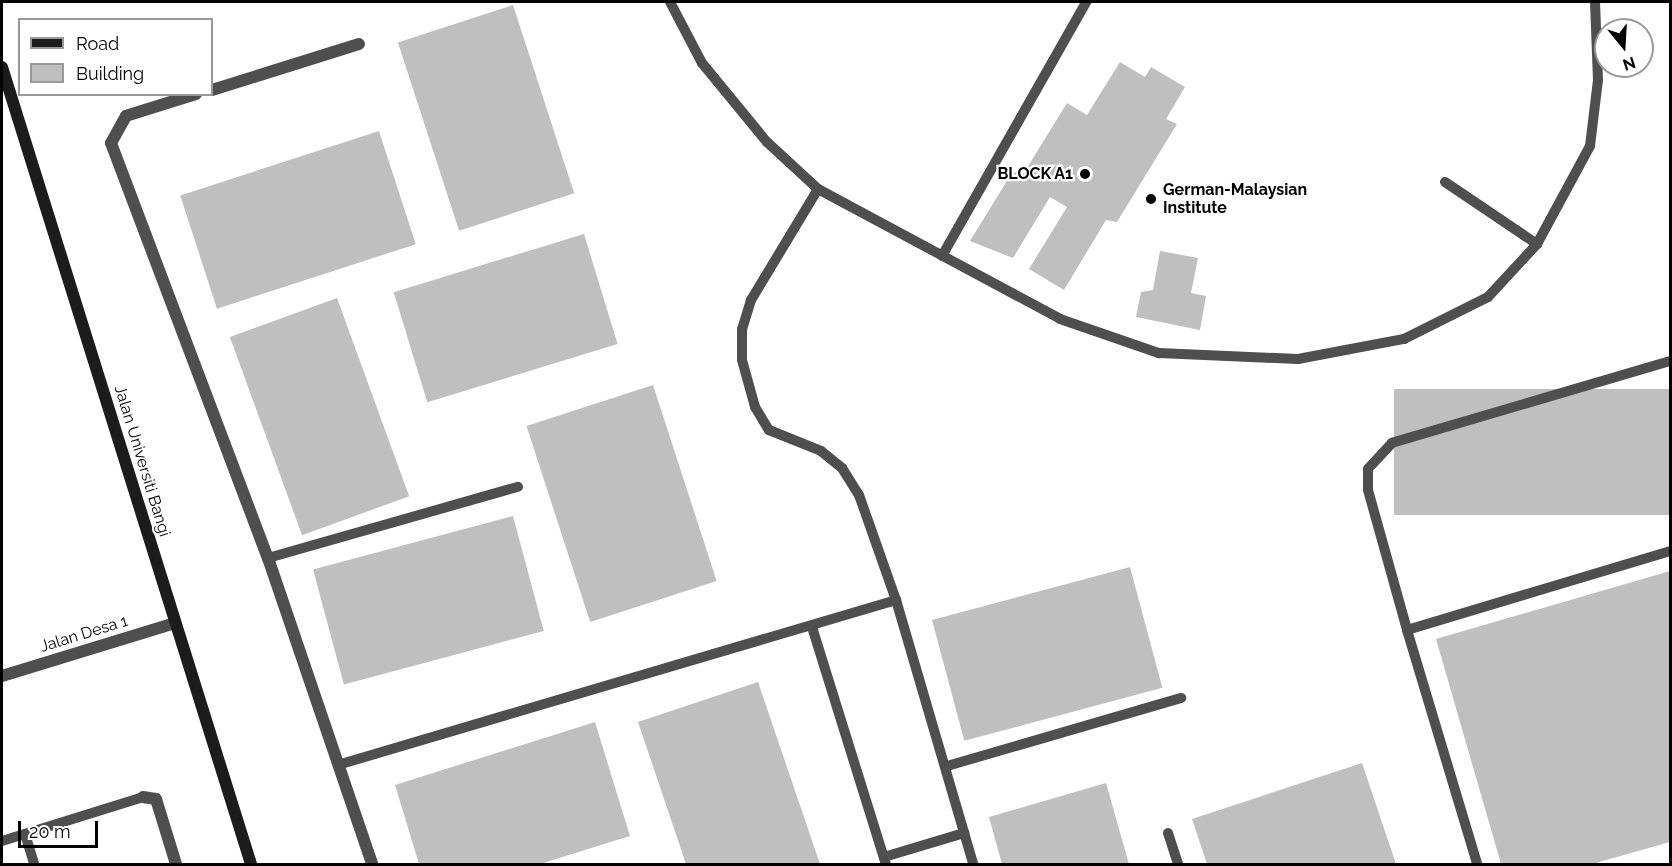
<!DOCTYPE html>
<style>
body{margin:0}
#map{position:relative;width:1672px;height:866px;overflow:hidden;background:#fff;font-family:Raleway,sans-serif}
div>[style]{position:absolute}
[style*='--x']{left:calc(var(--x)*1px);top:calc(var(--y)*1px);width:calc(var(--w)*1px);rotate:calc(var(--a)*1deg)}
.building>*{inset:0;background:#bfbfbf;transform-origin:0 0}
.lane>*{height:10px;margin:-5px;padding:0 5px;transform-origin:5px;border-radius:5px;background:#4f4f4f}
.street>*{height:12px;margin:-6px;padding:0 6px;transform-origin:6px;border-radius:6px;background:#4f4f4f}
.secondary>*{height:12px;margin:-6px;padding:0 6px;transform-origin:6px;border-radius:6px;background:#1c1c1c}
.dots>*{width:16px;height:16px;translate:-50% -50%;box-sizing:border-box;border:3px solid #fff;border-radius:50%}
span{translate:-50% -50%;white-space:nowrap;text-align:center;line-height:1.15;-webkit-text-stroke:4.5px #fff;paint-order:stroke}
.poi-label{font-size:16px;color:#000;font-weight:700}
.right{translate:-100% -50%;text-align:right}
.left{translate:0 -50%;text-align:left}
.street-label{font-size:16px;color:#000}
.frame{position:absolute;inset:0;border:3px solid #000;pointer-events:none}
.legend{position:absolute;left:18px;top:18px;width:195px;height:78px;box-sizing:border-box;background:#fff;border:2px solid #999;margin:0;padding:8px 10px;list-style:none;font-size:18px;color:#000}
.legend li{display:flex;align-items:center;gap:12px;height:30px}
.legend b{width:30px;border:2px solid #999}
.north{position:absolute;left:1594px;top:18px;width:60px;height:60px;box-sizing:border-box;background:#fff;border:2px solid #999;border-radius:50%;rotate:162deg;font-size:16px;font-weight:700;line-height:24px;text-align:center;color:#000}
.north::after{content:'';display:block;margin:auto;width:21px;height:27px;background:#000;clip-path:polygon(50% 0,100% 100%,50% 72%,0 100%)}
.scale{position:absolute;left:18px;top:821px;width:80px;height:27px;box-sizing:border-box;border:3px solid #000;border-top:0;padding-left:8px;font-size:18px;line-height:21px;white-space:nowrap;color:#000;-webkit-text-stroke:4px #fff;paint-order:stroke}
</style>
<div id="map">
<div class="building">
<i style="left:513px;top:5px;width:198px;height:121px;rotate:72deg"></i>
<i style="clip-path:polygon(1120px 62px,1145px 77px,1151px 67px,1185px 87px,1166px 119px,1177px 124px,1117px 222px,1106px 220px,1064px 290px,1029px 269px,1067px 207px,1050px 197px,1013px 258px,970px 241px,1013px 171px,1022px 176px,1067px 103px,1087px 115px)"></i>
<i style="left:379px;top:131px;width:119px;height:209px;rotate:72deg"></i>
<i style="left:584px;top:234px;width:115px;height:199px;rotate:73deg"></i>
<i style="clip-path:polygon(1160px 251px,1198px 258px,1191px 293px,1206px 296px,1200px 330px,1136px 317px,1141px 292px,1153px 290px)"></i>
<i style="left:337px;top:298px;width:211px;height:114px;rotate:70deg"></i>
<i style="left:653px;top:385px;width:206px;height:133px;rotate:72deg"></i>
<i style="left:1670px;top:389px;width:126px;height:276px;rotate:90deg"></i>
<i style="left:513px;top:516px;width:119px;height:207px;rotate:75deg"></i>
<i style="left:1130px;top:567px;width:125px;height:205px;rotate:75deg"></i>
<i style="clip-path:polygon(1670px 571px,1670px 842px,1592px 864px,1501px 864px,1436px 639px)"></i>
<i style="clip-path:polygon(758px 682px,820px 864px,686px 864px,638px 722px)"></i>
<i style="clip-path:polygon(595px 722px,630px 836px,540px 864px,419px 864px,395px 785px)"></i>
<i style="clip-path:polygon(1362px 763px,1396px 864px,1207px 864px,1192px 819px)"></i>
<i style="clip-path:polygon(1106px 783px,1129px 864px,1002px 864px,989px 817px)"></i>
</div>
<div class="lane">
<i style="--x:670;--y:2;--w:69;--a:62.3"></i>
<i style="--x:702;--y:63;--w:102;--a:50.6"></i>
<i style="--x:767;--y:142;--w:69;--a:42.7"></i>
<i style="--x:818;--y:189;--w:275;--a:28.2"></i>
<i style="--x:1060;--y:319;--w:105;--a:19"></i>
<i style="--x:1159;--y:353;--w:139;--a:2.5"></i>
<i style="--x:1298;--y:359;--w:108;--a:-10.7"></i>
<i style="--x:1404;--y:339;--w:94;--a:-26.6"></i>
<i style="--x:1488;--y:297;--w:72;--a:-47.2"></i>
<i style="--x:1537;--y:244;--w:111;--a:-61.6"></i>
<i style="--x:1590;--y:146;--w:66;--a:-83.1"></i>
<i style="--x:1598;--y:80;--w:78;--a:-92.2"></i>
<i style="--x:1445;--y:182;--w:111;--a:34"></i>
<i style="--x:818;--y:189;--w:130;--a:121.1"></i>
<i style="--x:751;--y:300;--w:30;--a:107"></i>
<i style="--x:742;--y:329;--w:31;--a:90"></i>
<i style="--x:742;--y:360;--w:49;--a:74.5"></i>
<i style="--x:755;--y:407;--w:27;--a:59"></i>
<i style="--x:769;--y:430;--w:56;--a:22"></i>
<i style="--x:821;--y:451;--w:27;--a:39"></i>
<i style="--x:842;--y:468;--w:32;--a:58"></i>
<i style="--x:859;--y:495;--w:111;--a:70.6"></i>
<i style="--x:896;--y:600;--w:275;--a:73.7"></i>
<i style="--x:942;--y:256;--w:292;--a:-60.4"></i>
<i style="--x:1670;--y:361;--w:290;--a:163.6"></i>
<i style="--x:1392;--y:443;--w:35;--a:133"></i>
<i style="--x:1368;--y:469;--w:21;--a:90"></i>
<i style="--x:1368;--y:490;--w:145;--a:74.4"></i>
<i style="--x:1407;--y:630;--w:275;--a:-16.7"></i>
<i style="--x:268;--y:558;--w:260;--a:-15.9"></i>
<i style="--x:812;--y:627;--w:248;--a:72.7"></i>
<i style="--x:1407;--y:630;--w:244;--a:73.3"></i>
<i style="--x:341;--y:764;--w:579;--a:-16.46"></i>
<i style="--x:947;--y:766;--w:244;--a:-16.2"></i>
<i style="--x:1168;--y:833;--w:33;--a:72"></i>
<i style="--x:25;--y:834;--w:31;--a:73"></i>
<i style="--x:2;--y:841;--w:148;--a:-17.3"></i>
<i style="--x:884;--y:857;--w:84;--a:-16.7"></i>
</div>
<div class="street">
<i style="--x:212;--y:90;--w:154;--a:-17.4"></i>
<i style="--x:196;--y:94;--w:73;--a:162.6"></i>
<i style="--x:126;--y:116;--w:31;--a:119"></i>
<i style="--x:111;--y:143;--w:444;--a:69.3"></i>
<i style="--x:268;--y:558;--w:323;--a:71.2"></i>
<i style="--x:2;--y:676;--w:181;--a:-17"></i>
<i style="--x:143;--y:797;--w:13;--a:9"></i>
<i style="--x:156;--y:799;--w:68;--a:72.9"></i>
</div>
<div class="secondary">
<i style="--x:2;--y:67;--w:835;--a:72.65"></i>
</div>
<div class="dots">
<i style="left:1085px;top:174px;background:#000"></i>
<i style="left:1151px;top:199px;background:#000"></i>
</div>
<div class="poi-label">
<span class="right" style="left:1073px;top:174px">BLOCK A1</span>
<span class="left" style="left:1163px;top:199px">German-Malaysian<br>Institute</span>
</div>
<div class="street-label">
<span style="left:142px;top:461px;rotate:73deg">Jalan Universiti Bangi</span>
<span style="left:84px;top:634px;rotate:-17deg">Jalan Desa 1</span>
</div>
<div class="frame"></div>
<ul class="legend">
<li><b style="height:8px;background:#1c1c1c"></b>Road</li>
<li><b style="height:16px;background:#bfbfbf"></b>Building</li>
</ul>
<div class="north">N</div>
<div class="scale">20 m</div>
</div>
